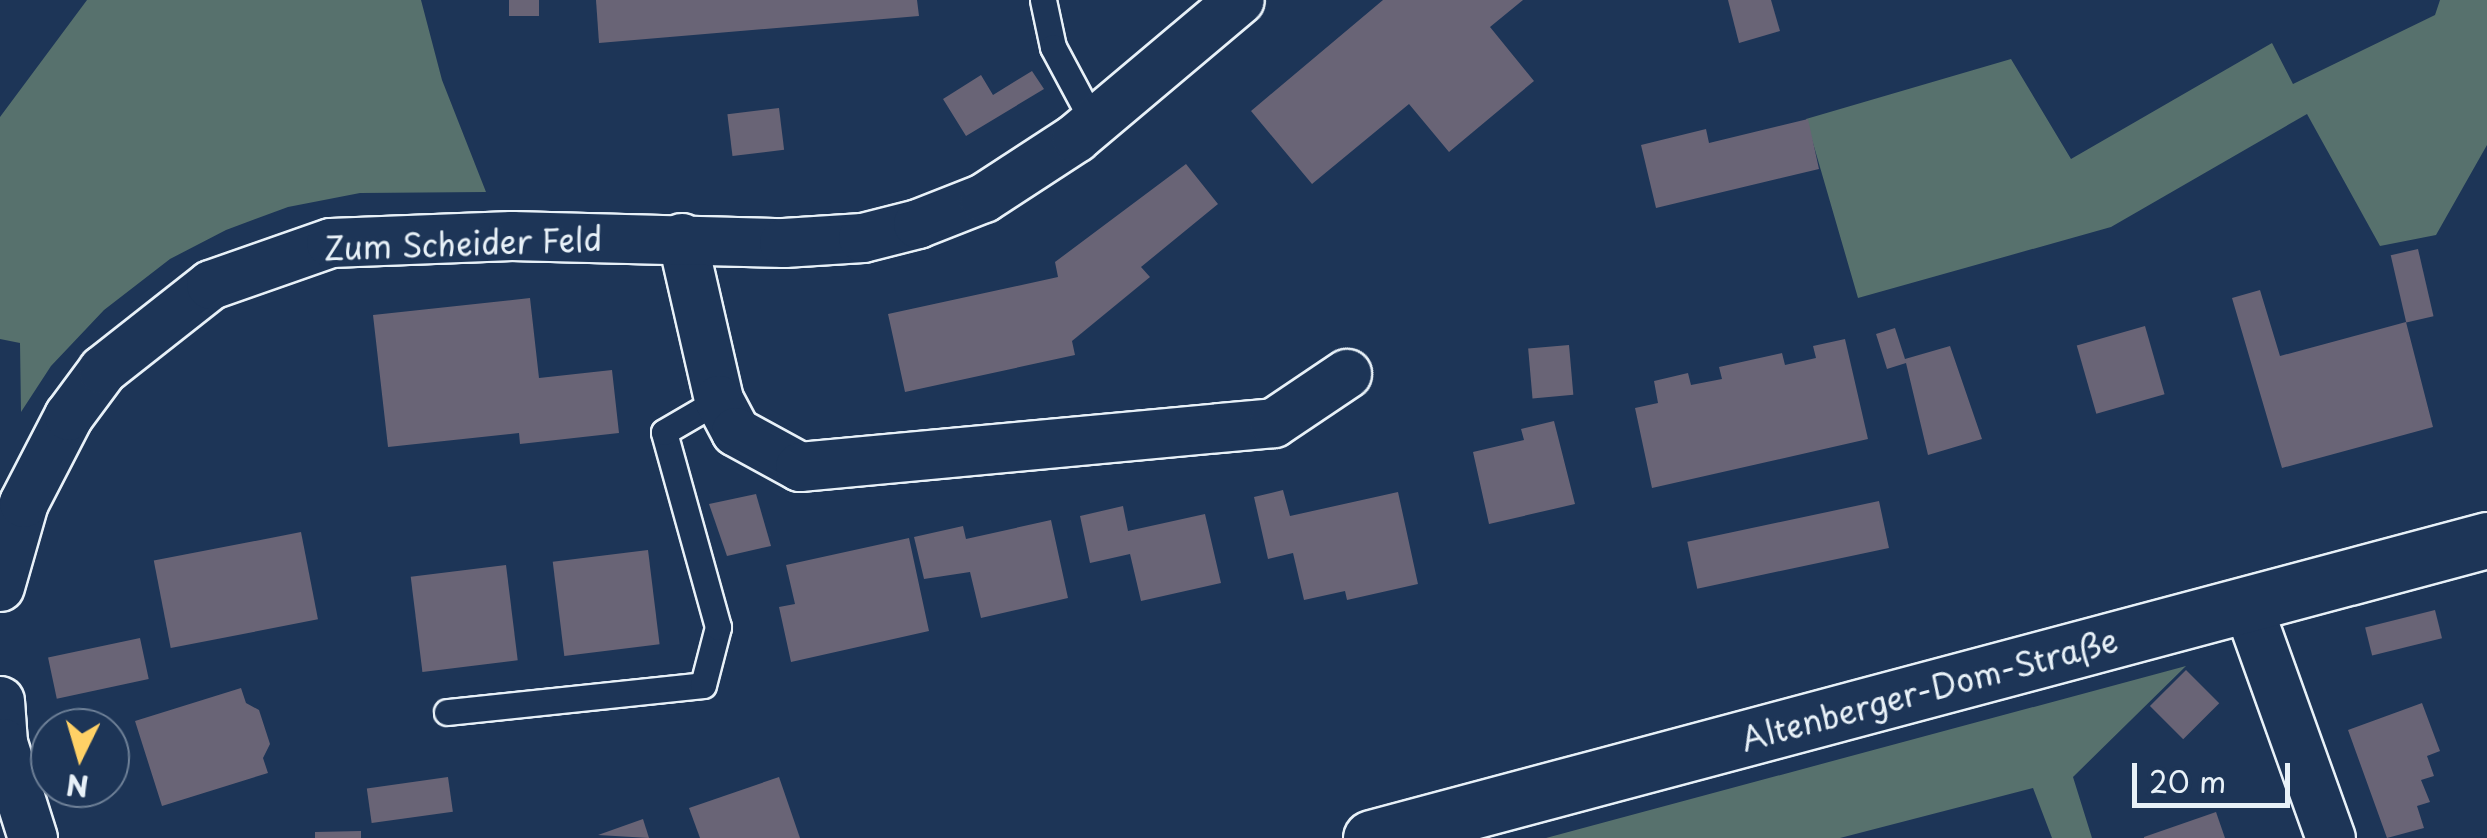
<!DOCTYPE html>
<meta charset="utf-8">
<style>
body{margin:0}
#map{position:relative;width:2487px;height:838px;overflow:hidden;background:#1d3557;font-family:"Playpen Sans",sans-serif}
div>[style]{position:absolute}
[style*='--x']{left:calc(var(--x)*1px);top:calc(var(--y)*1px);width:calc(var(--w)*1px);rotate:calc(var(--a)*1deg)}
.green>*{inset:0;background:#57716d}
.building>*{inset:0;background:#696476;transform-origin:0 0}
.roads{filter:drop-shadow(2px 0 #e8f1f8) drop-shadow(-2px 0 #e8f1f8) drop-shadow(0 2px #e8f1f8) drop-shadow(0 -2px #e8f1f8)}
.lane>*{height:25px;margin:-12.5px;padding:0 12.5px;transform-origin:12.5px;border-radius:12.5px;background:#1d3557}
.street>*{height:48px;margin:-24px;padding:0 24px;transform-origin:24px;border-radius:24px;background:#1d3557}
.secondary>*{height:55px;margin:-27.5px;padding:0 27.5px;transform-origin:27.5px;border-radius:27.5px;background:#1d3557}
span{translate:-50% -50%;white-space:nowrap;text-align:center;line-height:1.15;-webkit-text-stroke:8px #1d3557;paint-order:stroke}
.street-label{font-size:32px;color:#e8f1f8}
.north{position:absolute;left:30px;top:708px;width:100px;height:100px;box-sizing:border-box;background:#1d3557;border:2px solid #6e8097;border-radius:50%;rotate:185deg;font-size:28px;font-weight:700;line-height:40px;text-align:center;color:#e8f1f8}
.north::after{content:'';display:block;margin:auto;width:35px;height:45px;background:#ffd166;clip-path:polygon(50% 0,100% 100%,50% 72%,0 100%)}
.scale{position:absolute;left:2132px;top:763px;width:158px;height:45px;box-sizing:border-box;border:5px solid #e8f1f8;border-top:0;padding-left:12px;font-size:30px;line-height:35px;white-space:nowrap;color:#e8f1f8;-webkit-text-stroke:8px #1d3557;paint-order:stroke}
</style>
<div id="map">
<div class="green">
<i style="clip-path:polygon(87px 0,421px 0,442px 80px,486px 192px,360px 193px,288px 207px,226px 230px,170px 259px,104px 310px,51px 366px,21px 412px,20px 343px,0 339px,0 117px)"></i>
<i style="clip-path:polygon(2440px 0,2487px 0,2487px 145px,2436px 235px,2380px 246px,2307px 114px,2111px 227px,1858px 298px,1806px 119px,2011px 59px,2071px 159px,2272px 43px,2293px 84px,2435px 15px)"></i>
<i style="clip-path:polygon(2186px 666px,2073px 777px,2092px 838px,2052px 838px,2033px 788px,1840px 838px,1546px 838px)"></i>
</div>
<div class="building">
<i style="left:509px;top:0;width:30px;height:16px"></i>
<i style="clip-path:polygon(596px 0,917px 0,919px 16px,599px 43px)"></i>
<i style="clip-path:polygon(1383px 0,1523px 0,1490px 27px,1534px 81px,1449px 152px,1409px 104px,1312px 184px,1251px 111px)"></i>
<i style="clip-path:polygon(1728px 0,1771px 0,1780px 31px,1739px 43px)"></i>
<i style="clip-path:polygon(1032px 71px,1044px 89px,966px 136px,943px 99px,981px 75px,993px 95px)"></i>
<i style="left:779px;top:108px;width:42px;height:52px;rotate:83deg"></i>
<i style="clip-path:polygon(1808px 119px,1819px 169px,1656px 208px,1641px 145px,1706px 129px,1709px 143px)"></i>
<i style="clip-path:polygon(1186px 164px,1218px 204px,1141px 267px,1150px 277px,1072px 341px,1075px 355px,905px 392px,888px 314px,1058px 277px,1055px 262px)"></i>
<i style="left:2418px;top:249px;width:69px;height:28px;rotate:77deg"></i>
<i style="clip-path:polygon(2260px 290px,2280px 356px,2406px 322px,2433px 427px,2282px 468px,2232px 298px)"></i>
<i style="clip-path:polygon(530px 298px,539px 378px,612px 370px,619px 433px,520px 444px,519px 433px,388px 447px,373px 315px)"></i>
<i style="left:2145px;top:326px;width:71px;height:71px;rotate:74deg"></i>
<i style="clip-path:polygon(1895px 328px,1905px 359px,1950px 346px,1982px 439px,1928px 455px,1906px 363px,1887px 369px,1876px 334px)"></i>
<i style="clip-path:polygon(1845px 339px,1868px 439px,1652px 488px,1635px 408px,1658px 403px,1654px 381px,1688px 373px,1691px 385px,1722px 379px,1719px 367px,1782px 353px,1785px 365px,1816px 358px,1813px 346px)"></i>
<i style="left:1569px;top:345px;width:50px;height:41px;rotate:85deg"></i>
<i style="clip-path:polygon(1554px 421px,1575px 504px,1489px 524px,1473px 452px,1524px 440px,1521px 429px)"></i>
<i style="clip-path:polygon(1283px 490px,1290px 516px,1398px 492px,1418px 584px,1347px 600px,1345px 591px,1304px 600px,1293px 553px,1268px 559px,1254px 497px)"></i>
<i style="clip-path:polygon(756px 494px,771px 546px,727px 556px,709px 504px)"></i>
<i style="left:1879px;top:501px;width:48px;height:196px;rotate:78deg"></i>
<i style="clip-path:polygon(1123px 506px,1128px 531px,1205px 514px,1221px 583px,1141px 601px,1130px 554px,1090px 563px,1080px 516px)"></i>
<i style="clip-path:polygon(1051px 520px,1068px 598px,981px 618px,970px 572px,924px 579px,914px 537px,963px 526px,966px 539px)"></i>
<i style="left:301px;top:532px;width:89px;height:150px;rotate:79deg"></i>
<i style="clip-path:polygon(909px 538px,929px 631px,791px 662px,779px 607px,795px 604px,786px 565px)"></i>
<i style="left:648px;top:550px;width:95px;height:96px;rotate:83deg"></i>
<i style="left:506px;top:565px;width:96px;height:96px;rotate:83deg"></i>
<i style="left:2435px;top:610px;width:29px;height:72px;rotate:76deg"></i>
<i style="left:140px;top:638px;width:42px;height:94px;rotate:78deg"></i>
<i style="left:2186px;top:670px;width:47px;height:51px;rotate:45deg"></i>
<i style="clip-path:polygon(241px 688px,246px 703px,259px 710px,270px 744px,263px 758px,268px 773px,162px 806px,135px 721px)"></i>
<i style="clip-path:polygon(2422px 703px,2440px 751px,2427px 756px,2434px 776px,2421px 780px,2430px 802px,2417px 806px,2424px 828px,2387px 838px,2348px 730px)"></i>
<i style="left:448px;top:777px;width:35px;height:82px;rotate:82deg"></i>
<i style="clip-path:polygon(779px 777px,800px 838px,700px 838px,689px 808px)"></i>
<i style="clip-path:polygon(2216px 812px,2225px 838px,2144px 838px,2144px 837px)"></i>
<i style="clip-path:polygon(643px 819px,649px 838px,598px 835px)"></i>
<i style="clip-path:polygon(361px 831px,361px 838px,315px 838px,315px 832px)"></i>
</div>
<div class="roads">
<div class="lane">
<i style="--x:1043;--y:0;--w:48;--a:78"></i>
<i style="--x:1053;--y:47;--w:85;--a:61.9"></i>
<i style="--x:447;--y:712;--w:257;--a:-6"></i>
<i style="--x:703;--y:685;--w:60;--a:-75.5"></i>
<i style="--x:718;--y:627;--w:202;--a:-105.5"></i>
<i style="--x:664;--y:432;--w:64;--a:-30.2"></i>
</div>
<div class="street">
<i style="--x:682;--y:238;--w:166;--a:77.1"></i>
<i style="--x:719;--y:400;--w:36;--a:62"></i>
<i style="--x:736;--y:432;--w:73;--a:28.7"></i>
<i style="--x:800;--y:467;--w:476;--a:-5.3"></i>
<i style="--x:1274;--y:423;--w:88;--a:-33.9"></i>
<i style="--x:0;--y:587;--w:87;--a:-74.1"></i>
<i style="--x:24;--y:503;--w:98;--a:-62.7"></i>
<i style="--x:69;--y:416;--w:57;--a:-53.5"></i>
<i style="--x:103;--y:370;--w:137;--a:-38.2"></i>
<i style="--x:211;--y:285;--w:127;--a:-19.3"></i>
<i style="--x:331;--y:243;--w:181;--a:-2.2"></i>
<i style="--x:512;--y:236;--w:272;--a:1.5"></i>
<i style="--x:784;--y:243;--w:79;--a:-3.6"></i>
<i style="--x:863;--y:238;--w:57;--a:-14.3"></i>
<i style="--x:918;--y:224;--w:71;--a:-21.5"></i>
<i style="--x:984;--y:198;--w:110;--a:-33.1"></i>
<i style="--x:1076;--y:138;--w:214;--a:-40.1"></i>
<i style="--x:2247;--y:604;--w:249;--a:70.3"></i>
<i style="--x:0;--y:701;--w:42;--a:85.9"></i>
<i style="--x:3;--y:743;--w:100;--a:72.5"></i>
</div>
<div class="secondary">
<i style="--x:1371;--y:838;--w:1155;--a:-14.95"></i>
</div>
</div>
<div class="street-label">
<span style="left:463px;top:243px;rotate:-2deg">Zum Scheider Feld</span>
<span style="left:1929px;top:689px;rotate:-15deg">Altenberger-Dom-Straße</span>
</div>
<div class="north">N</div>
<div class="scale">20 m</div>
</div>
